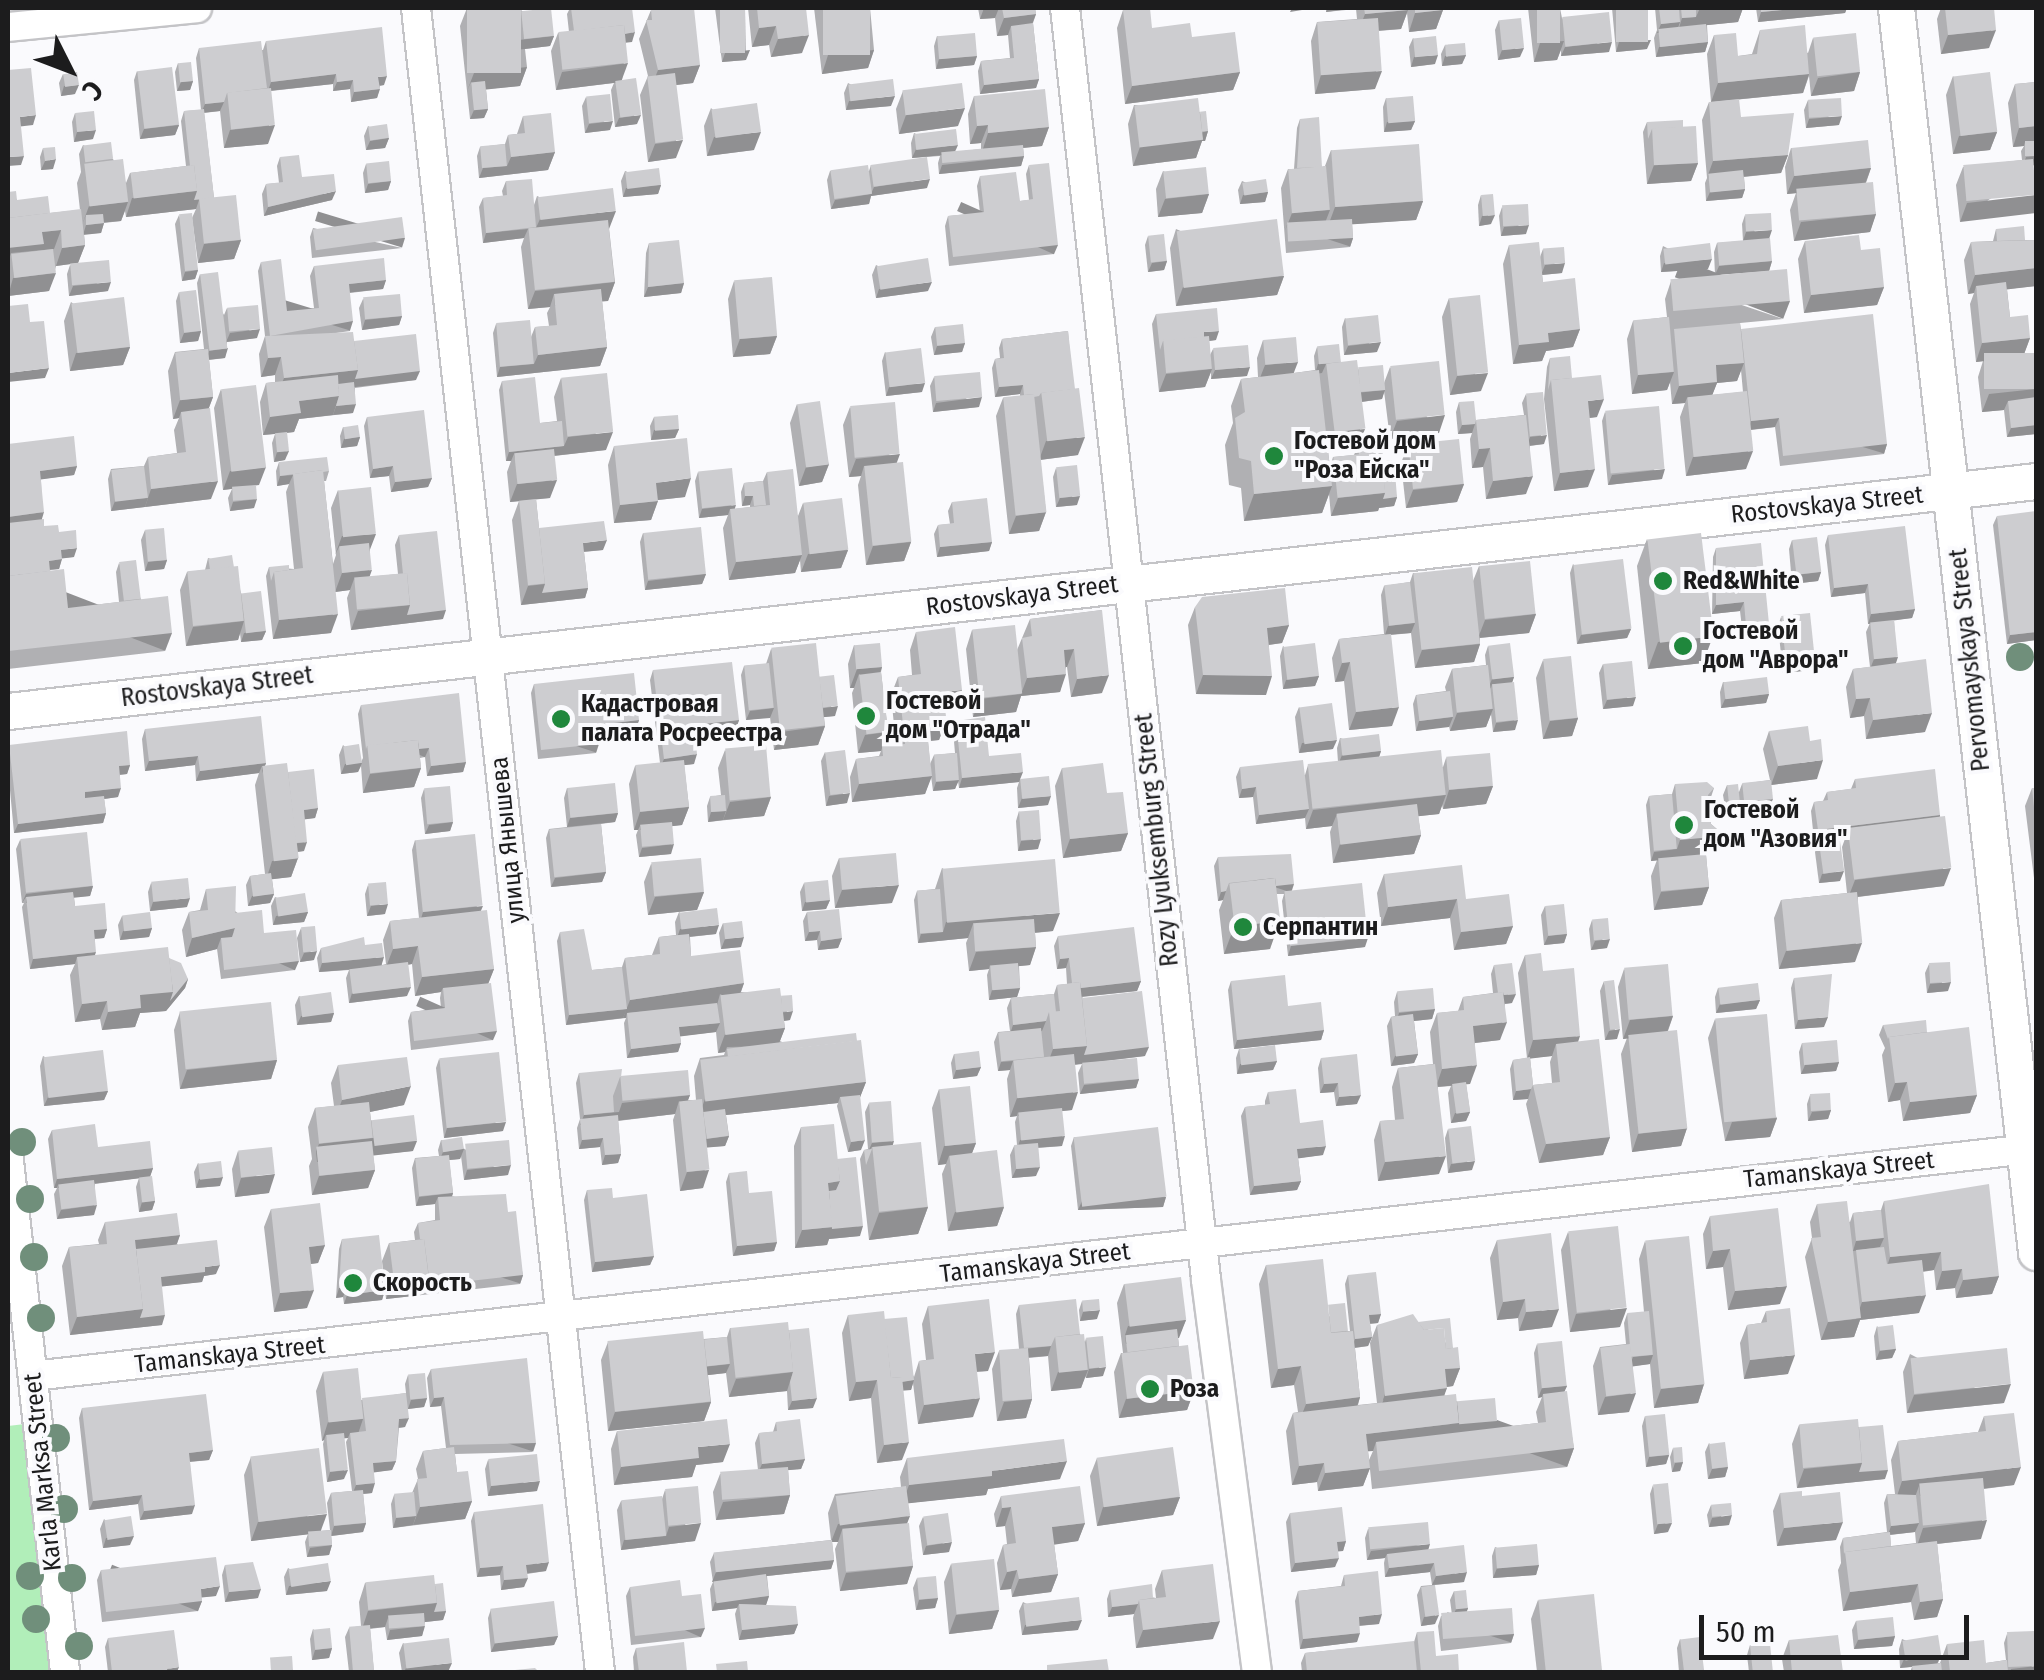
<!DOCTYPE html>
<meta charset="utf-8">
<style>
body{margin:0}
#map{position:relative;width:2044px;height:1680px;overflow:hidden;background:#fafafd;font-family:"Fira Sans Condensed",sans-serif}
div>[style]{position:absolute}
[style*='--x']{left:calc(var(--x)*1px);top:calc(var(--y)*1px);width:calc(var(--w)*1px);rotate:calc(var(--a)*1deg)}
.green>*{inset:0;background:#b1eeb9}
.path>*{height:6px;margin-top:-3px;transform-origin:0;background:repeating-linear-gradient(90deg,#a0a0a2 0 2.5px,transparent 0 10.5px)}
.roads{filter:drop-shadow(2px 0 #c4c4c7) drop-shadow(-2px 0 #c4c4c7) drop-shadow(0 2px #c4c4c7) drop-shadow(0 -2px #c4c4c7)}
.minor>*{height:28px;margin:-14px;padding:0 14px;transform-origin:14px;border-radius:14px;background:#fff}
.tertiary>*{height:35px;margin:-17.5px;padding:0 17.5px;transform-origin:17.5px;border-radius:17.5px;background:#fff}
.trees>*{width:28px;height:28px;margin:-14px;border-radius:50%;background:#708f7b}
.wall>*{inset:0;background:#b0b0b3}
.shaded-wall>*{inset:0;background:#909092;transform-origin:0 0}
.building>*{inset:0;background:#cdcdd0;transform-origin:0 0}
.dots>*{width:28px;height:28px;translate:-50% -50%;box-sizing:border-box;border:5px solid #fafafd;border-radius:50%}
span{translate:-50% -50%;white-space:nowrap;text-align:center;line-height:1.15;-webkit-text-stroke:8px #fafafd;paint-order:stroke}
.poi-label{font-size:25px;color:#1c1c1d;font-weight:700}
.left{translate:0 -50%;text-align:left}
.street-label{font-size:25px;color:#1c1c1d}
.frame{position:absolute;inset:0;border:10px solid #1c1c1d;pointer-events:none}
.north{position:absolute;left:20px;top:20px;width:100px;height:100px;-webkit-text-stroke:8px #fafafd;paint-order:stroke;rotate:132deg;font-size:28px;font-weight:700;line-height:40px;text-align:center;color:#1c1c1d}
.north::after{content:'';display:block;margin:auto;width:35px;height:45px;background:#1c1c1d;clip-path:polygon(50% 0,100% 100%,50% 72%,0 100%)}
.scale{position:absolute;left:1699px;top:1615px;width:270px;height:45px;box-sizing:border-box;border:5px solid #1c1c1d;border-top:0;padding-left:12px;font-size:30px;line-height:35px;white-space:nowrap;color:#1c1c1d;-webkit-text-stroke:8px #fafafd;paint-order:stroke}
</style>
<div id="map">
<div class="green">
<i style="clip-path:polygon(25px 1424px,53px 1672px,8px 1672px,8px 1426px)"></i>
</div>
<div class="path">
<i style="--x:8;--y:1672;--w:2;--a:0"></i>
</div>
<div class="roads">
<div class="minor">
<i style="--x:416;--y:8;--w:1674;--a:83.69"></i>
<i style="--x:1065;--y:8;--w:1280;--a:83.67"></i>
<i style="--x:1206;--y:1280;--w:395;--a:82.6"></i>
<i style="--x:8;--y:27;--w:190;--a:-5.7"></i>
<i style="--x:8;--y:1152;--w:523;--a:83.74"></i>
<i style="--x:33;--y:1376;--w:2016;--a:-6.49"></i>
</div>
<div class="tertiary">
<i style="--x:1896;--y:8;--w:1252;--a:83.58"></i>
<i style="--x:8;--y:711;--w:2041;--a:-6.47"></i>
</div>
</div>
<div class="trees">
<i style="left:2020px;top:657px"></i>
<i style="left:22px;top:1142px"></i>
<i style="left:30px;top:1199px"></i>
<i style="left:34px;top:1257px"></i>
<i style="left:41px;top:1318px"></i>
<i style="left:56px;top:1438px"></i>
<i style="left:64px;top:1509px"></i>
<i style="left:30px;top:1576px"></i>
<i style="left:72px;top:1578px"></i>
<i style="left:36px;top:1619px"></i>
<i style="left:79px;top:1646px"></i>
</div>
<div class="wall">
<i style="clip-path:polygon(467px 8px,521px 10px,554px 36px,550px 46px,525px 49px,527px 67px,520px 86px,486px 89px,488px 109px,484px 118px,470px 119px,460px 26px)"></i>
<i style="clip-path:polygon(570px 8px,632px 8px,632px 42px,626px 42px,622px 80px,637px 124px,615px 127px,611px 90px,614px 83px,556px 90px,551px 51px,558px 33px,569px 32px,567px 14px)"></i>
<i style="clip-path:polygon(715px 8px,745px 8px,746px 60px,722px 62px)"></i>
<i style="clip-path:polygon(748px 8px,806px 8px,802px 53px,771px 57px,769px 45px,752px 47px)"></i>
<i style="clip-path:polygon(814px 8px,870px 8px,874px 50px,868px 68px,822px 74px)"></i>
<i style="clip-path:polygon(978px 8px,1035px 8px,1036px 14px,1033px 23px,1039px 79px,1036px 88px,980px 94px,978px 71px,981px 61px,1010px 58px,1008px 35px,997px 36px,995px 18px,980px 19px)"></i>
<i style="clip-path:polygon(1326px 8px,1443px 8px,1443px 10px,1436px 29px,1409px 32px,1407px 13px,1401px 29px,1379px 31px,1375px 89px,1315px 94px,1311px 41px,1317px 22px,1357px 19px,1356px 9px,1326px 12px)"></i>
<i style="clip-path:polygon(1528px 8px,1560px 8px,1562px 18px,1609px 52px,1561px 56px,1561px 50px,1557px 60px,1534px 62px)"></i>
<i style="clip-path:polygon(1612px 8px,1648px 8px,1647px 49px,1616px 52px)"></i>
<i style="clip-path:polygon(1655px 8px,1743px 8px,1738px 22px,1707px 25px,1708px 42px,1705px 52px,1656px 57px,1654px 38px,1657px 30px)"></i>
<i style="clip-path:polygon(1756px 8px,1847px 8px,1845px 13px,1758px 22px)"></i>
<i style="clip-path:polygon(1941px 8px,1994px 8px,1989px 48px,1941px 54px,1937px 19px)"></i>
<i style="clip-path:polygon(651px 10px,700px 65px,693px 83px,676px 85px,676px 158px,648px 162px,640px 95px,648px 76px,639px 39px)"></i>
<i style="clip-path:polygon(1123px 10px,1152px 28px,1240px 72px,1233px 90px,1125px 104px,1117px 28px)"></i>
<i style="clip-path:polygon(1499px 20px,1520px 57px,1498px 60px,1495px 30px)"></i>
<i style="clip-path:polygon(1760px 30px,1808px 53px,1813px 38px,1860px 72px,1854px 91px,1811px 96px,1809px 76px,1803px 93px,1714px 102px,1741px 117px,1788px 155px,1781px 173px,1744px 177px,1745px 189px,1742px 198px,1706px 201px,1705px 183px,1707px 178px,1702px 120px,1709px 102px,1711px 102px,1707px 54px,1714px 35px,1738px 56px,1752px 54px)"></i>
<i style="clip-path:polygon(937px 36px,977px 56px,974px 65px,936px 69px,934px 46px)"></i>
<i style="clip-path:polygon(1413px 38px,1435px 64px,1411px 67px,1409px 47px)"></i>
<i style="clip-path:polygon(266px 41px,384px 85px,380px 86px,377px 98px,351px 102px,350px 89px,333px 91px,333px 84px,271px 91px,268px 144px,224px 148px,220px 111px,204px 113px,214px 198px,241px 240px,234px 259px,198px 263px,192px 218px,196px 209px,126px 217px,125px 211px,121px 221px,104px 223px,101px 233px,84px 234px,85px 245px,78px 263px,56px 266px,49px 291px,8px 296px,8px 192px,17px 200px,50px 213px,80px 210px,77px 183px,81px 172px,79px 154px,83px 145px,113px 159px,126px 183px,130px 173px,186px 166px,181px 121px,184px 111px,201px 110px,196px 58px,199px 48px,263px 50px)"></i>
<i style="clip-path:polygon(1445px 45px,1466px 55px,1462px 64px,1442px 66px,1441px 54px)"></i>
<i style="clip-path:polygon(178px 63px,193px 81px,190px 90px,177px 91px,175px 72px)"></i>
<i style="clip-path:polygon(137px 71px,179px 125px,175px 135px,140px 139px,134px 80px)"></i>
<i style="clip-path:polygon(63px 74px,75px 94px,61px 96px,59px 83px)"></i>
<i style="clip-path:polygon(1953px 76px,1997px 132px,1990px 150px,1953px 154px,1946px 95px)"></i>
<i style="clip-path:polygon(2036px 82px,2036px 165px,2034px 165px,1960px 222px,1956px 185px,1963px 167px,2022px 160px,2021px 151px,2024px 146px,2013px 147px,2008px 103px,2015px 84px)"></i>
<i style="clip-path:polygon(848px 83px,891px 106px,846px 110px,844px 93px)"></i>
<i style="clip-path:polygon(903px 91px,958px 126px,899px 134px,896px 109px)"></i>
<i style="clip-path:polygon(974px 96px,1049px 127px,1042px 146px,1023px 148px,1024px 156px,1021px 166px,939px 174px,938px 163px,940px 156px,912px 158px,911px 143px,914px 133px,955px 152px,981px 149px,981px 143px,970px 144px,968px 114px)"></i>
<i style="clip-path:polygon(586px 97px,610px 130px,585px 133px,582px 106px)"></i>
<i style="clip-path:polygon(1386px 98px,1415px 121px,1411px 130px,1384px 132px,1383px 107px)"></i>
<i style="clip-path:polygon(1808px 100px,1839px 125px,1806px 128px,1804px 110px)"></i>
<i style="clip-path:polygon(1134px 105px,1200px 112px,1208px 131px,1205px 141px,1202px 141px,1196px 158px,1133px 166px,1128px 124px)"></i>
<i style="clip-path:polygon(711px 108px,754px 150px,707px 156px,704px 126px)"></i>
<i style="clip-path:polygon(75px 113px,93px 139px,74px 142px,72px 122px)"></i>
<i style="clip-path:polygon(523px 116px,555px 152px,548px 170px,479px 178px,477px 156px,480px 147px,505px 144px,508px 135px,517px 134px)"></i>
<i style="clip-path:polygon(1300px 119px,1322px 167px,1325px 166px,1331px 150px,1423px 201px,1416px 220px,1352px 224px,1353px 238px,1350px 247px,1286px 253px,1281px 188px,1288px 169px,1294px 169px,1297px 128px)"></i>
<i style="clip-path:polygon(1647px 122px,1683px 127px,1698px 163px,1691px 181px,1647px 184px,1643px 132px)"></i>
<i style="clip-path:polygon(368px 126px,389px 138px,385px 148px,366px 150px,364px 136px)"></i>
<i style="clip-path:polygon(43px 148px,53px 169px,41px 170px,40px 157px)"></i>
<i style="clip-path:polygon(1791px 148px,1871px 168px,1866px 183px,1876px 214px,1870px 232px,1794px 241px,1790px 210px,1796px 193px,1787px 194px,1785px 167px)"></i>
<i style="clip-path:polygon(280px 157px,302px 177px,332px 200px,264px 216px,262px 194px,266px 184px,279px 183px,277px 166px)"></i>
<i style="clip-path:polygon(366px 164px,391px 181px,388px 190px,365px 193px,363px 173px)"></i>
<i style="clip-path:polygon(871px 165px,927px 188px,871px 196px,869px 204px,831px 209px,827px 180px,830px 171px,869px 171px)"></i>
<i style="clip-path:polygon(1029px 165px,1054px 254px,949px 266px,945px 226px,948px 216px,980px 213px,977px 186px,980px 176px,1020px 201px,1029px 200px,1026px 174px)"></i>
<i style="clip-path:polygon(625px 171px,661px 185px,658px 194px,623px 197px,621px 181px)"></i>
<i style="clip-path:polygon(1163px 171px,1209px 194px,1202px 213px,1158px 217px,1156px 189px)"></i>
<i style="clip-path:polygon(506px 181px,534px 205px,537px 196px,609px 228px,615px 282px,608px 301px,602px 301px,607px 347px,600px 366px,497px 377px,493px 333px,496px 324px,531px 337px,535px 327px,549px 326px,547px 313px,550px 307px,528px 309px,521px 247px,524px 238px,483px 243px,479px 207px,483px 198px,503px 196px,502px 191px)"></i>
<i style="clip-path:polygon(1242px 181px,1268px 192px,1265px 202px,1240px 204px,1238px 190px)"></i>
<i style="clip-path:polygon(1481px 195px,1491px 224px,1479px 226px,1478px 205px)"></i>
<i style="clip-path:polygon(1502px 207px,1526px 234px,1501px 236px,1499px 216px)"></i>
<i style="clip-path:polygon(179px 215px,198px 270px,195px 279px,182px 281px,175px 224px)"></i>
<i style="clip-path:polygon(1745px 215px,1772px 261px,1769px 271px,1715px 275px,1714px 252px,1717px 243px,1743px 241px,1742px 224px)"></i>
<i style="clip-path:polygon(313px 228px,402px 248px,312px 258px,310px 237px)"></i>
<i style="clip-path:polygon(1176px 229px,1284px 276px,1277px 295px,1176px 306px,1170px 248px)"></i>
<i style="clip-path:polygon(1996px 229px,2025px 240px,2036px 240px,2036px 286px,2007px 289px,2010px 317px,2030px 338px,2024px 354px,2036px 353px,2036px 434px,2007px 437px,2004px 410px,1982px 412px,1978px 377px,1983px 361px,1976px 362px,1970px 304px,1974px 293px,1968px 294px,1964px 260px,1971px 242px,1993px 241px)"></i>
<i style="clip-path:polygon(1148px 236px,1167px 261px,1164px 270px,1148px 272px,1145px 245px)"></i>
<i style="clip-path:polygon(1805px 241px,1861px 250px,1884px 287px,1877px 305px,1804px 313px,1798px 259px)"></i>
<i style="clip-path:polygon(649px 243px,684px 283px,681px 293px,644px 297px,646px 253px)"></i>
<i style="clip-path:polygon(1509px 245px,1540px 257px,1543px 249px,1562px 273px,1542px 275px,1543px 282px,1580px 329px,1573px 347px,1546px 351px,1542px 361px,1513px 364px,1503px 264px)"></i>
<i style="clip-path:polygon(1663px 246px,1708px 269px,1661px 272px,1660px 256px)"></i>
<i style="clip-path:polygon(261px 262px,287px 311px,314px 308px,310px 276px,314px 266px,386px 280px,383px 289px,350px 293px,350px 331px,336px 333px,354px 341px,416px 380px,355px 388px,353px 413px,299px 419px,294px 432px,287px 433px,285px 460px,274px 462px,272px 443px,275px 434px,263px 435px,260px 402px,266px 383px,275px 382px,275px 375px,261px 377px,259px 354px,265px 336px,258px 271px)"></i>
<i style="clip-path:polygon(70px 265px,108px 291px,69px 296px,67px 274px)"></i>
<i style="clip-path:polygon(876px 265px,928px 291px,876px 298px,872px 275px)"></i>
<i style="clip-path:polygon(200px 274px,224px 315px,227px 308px,257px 338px,227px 342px,225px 358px,209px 360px,213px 397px,209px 408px,211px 499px,111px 511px,108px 479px,111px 469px,144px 466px,148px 457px,177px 453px,174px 430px,179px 418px,173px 419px,168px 371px,175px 352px,204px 349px,197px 283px)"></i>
<i style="clip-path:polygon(734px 281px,777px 336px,770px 354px,733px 357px,728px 299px)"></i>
<i style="clip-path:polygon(evenodd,1671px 281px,1783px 319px,1740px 323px,1741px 330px,1887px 444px,1884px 454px,1780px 466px,1775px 427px,1751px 430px,1746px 469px,1686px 476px,1680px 417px,1685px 403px,1672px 404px,1670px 382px,1667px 390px,1632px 394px,1627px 339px,1633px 321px,1667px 317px,1665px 299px,1671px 281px,1741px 370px,1743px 392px,1712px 395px,1717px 383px,1737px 381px,1741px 370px)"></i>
<i style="clip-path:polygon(179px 292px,201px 331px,198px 341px,180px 343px,176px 301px)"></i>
<i style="clip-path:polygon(1449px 298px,1481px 391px,1450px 395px,1442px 317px)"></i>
<i style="clip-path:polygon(363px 299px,402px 316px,399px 325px,362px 330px,359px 308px)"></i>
<i style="clip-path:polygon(71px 302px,130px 347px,123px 365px,70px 371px,64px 321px)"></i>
<i style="clip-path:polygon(1156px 314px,1216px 340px,1209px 341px,1210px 355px,1213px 349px,1247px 376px,1211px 379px,1211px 372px,1205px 387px,1159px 392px,1152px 324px)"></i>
<i style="clip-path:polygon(1345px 318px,1377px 352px,1344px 355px,1342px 327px)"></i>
<i style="clip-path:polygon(935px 327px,965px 343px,962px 352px,934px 355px,931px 337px)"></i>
<i style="clip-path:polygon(1068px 331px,1078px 455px,1040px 460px,1046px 512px,1039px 531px,1009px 534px,996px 416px,1003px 398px,1020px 396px,1020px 394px,995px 397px,992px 368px,995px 359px,1000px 358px,999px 348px,1002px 339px)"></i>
<i style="clip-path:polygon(evenodd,1263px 340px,1294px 373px,1315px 370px,1314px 356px,1317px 347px,1341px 362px,1358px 369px,1384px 383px,1390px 367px,1439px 433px,1390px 439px,1384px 391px,1382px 399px,1362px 402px,1359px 445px,1383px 461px,1397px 497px,1394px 506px,1379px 508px,1378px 511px,1331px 516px,1329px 494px,1322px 513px,1244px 521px,1241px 488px,1229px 485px,1225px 445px,1233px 423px,1231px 406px,1241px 379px,1258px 377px,1257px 358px,1263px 340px,1357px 448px,1354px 455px,1333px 457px,1330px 467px,1328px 451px,1357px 448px)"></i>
<i style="clip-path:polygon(885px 352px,922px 392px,886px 396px,882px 361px)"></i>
<i style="clip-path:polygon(1550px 358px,1572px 378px,1597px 417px,1589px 418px,1588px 487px,1554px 491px,1544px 399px,1547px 367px)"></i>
<i style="clip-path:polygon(934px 377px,979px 407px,933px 412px,930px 386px)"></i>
<i style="clip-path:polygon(561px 378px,606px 450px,554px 456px,550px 498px,536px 499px,539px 528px,603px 550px,584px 552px,588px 588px,585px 598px,521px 605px,512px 520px,519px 501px,531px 500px,510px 502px,507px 472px,511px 461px,506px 461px,499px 390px,502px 381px,540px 423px,557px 421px,554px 397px)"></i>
<i style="clip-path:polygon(221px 389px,259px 485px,256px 485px,254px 508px,230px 511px,228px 498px,232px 489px,223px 490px,214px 408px)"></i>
<i style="clip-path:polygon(1526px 394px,1544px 444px,1530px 446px,1526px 494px,1486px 499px,1483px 467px,1472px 468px,1470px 439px,1472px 433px,1458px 434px,1456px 412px,1459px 402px,1476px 420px,1524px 415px,1522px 403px)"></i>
<i style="clip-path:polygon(797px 404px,829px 464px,822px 482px,799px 486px,790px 423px)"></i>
<i style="clip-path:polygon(850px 407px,896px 463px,911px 542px,904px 561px,866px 565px,858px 485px,861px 476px,849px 477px,843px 425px)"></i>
<i style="clip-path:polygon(1605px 412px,1662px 479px,1608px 485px,1602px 421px)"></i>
<i style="clip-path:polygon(367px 417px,432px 478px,428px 487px,391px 492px,389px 476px,370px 478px,364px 426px)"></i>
<i style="clip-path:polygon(654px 417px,679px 429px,675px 438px,651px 440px,650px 426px)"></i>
<i style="clip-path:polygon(343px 427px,360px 437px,357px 446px,341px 448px,340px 436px)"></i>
<i style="clip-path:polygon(8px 444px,77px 466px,74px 475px,41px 479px,42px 519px,44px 526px,59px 532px,74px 557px,62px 558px,59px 569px,50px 570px,68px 608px,119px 602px,116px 572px,119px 563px,141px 599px,165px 651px,8px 669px)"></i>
<i style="clip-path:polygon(1408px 445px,1464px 484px,1457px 502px,1406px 508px,1401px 463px)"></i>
<i style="clip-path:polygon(614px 446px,685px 497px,658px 500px,651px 520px,614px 523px,608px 465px)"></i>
<i style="clip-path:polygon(279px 462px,329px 471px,326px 481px,324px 481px,333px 564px,336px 555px,331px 508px,338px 490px,370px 549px,369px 577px,398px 574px,395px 545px,399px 535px,443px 619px,351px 630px,347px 598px,350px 590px,335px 592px,331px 633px,273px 639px,266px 576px,269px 567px,294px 569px,286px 492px,289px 484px,277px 486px,276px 471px)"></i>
<i style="clip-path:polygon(1056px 468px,1077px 505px,1056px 507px,1053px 477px)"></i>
<i style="clip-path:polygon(698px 472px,735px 509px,750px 507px,750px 505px,742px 506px,741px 492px,744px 483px,763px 481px,767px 472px,798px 516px,803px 503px,848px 550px,841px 568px,801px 572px,800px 560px,795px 573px,729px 580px,723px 528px,728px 515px,699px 518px,695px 481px)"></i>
<i style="clip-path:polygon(952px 502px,992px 542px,989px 551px,937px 557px,934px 534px,938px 525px,950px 524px,948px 511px)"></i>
<i style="clip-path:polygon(1997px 516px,2036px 640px,2007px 644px,1993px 525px)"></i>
<i style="clip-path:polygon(145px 530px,167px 560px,164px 569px,145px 571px,141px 540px)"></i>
<i style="clip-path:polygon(643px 533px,706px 574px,702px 584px,645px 590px,640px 542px)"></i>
<i style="clip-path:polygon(1828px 535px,1915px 609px,1912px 618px,1894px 620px,1896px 663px,1925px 732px,1866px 739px,1864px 716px,1850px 718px,1846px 687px,1853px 669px,1870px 667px,1866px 632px,1870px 623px,1868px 624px,1865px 593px,1831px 597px,1825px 545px)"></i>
<i style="clip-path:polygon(1647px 539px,1703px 663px,1648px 669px,1637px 566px)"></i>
<i style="clip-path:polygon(1792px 540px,1821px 572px,1818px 581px,1792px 584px,1789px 549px)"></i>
<i style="clip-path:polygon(1716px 548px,1766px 634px,1743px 636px,1740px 611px,1712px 614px,1713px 557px)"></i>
<i style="clip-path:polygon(208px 558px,234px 567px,241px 593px,266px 631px,262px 640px,241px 642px,240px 633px,238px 640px,186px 646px,180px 590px,187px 572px,205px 570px)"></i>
<i style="clip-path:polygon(1573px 564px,1631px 629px,1627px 638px,1577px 644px,1570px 573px)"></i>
<i style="clip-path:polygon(1479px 566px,1536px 614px,1529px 633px,1480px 638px,1480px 644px,1474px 662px,1415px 668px,1411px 633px,1391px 635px,1392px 726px,1349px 730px,1344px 681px,1335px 682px,1332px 658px,1339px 639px,1384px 634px,1381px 595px,1384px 586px,1410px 582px,1413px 573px,1473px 581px)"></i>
<i style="clip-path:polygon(1195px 607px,1289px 625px,1282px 643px,1269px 645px,1266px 695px,1196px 694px,1188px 625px)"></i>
<i style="clip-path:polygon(1102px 610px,1102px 693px,1071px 697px,1067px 667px,1066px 667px,1060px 692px,1021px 696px,1016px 712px,973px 717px,966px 649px,972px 630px,1017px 650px,1030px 619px)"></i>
<i style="clip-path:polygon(1781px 617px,1815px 661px,1812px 670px,1783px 673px,1778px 626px)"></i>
<i style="clip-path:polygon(916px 632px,955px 708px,945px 710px,946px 721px,939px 740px,928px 741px,930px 764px,934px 755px,955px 753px,953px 730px,956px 721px,989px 756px,1020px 779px,1048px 805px,1018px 808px,1017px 788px,1019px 782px,959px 788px,958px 781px,955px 789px,933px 791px,931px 776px,925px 794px,852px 802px,850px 777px,856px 759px,879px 756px,881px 751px,858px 753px,852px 693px,854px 688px,850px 688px,848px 664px,854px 645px,882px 667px,881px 672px,888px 732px,883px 746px,896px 745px,891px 695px,898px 677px,912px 675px,910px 650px)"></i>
<i style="clip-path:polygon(1283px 646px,1319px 676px,1315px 686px,1283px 689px,1280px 656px)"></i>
<i style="clip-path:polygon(1488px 646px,1514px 677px,1512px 682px,1515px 730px,1493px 732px,1491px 714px,1486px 727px,1450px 731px,1449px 726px,1416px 731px,1413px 704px,1416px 695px,1446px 691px,1445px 687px,1452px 669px,1486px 665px,1485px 655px)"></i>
<i style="clip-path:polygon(771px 649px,819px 676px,835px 716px,824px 717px,825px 726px,818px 745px,774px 750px,770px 717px,746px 720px,741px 675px,744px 666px,766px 664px)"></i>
<i style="clip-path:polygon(1543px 660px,1578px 718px,1572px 736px,1543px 739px,1536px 678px)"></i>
<i style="clip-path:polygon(1603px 664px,1633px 706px,1603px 709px,1599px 673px)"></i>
<i style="clip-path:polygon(653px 670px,739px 720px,736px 729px,695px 734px,694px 764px,684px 765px,689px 807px,682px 825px,672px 826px,671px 854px,639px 857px,636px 835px,638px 830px,634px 830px,629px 784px,635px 766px,660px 763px,650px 680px)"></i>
<i style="clip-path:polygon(1723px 682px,1769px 694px,1766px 703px,1721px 708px,1720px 692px)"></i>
<i style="clip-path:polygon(534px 684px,639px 720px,636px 729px,598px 734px,596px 753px,538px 759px,531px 693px)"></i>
<i style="clip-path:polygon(361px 705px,466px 762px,463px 772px,427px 776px,425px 757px,420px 758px,421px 768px,414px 787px,363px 793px,361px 766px,358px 772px,341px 774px,339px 755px,343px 745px,361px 762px,363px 758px,358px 714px)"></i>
<i style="clip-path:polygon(1299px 707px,1333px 749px,1299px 753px,1295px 717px)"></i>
<i style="clip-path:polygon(145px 729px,266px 763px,265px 766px,288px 772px,318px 808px,315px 818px,305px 819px,304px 851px,297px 852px,298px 858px,291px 877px,272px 879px,274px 894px,270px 903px,248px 906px,246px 885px,250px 876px,265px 874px,255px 785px,259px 773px,196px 781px,195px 765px,145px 771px,142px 739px)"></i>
<i style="clip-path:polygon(1769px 731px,1817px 779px,1771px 785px,1769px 808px,1740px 812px,1739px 804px,1737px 811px,1726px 813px,1723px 795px,1727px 785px,1739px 792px,1742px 784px,1770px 780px,1763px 749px)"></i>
<i style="clip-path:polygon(1340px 738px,1381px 751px,1379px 757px,1443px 767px,1446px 758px,1493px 786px,1486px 804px,1443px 809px,1442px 805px,1439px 814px,1418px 816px,1421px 835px,1414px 854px,1333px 863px,1330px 832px,1332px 826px,1306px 829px,1305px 818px,1256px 824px,1253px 797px,1239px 798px,1236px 777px,1240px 767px,1305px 775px,1308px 765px,1338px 762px,1337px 748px)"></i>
<i style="clip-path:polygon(9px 745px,130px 765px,127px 774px,120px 775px,118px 797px,104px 799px,106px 813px,103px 823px,14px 833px,8px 769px,8px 750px)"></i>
<i style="clip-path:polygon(725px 750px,771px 797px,764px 816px,708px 822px,707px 806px,710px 797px,721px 795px,718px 768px)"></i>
<i style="clip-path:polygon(825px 752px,847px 803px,826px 806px,821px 761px)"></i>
<i style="clip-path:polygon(1062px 768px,1107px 793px,1128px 833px,1121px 851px,1063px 858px,1055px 786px)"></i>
<i style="clip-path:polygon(1855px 779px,1940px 815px,1944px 886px,1858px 897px,1855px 962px,1779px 969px,1774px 918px,1781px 900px,1847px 893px,1842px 847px,1846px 836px,1814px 840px,1811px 811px,1814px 802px,1823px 801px,1827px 792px,1851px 789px)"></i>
<i style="clip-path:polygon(1675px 784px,1714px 788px,1709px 803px,1711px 824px,1718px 830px,1711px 848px,1706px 855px,1709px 887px,1702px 905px,1654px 910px,1651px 876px,1657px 860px,1651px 861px,1646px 805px,1649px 796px,1672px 794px)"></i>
<i style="clip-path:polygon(567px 788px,618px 813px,615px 822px,601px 824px,606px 872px,602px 882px,551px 887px,546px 838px,549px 829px,567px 827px,564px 798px)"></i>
<i style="clip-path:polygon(2032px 788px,2036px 788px,2036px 878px,2034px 878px,2025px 806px)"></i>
<i style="clip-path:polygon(424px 789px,453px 822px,450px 831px,425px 834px,421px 798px)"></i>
<i style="clip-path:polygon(1019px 811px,1038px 849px,1018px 851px,1016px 821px)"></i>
<i style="clip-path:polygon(20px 840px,93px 886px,90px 896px,74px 897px,75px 906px,107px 929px,104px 938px,95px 939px,95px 955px,169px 958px,188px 979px,185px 988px,166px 1011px,140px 1013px,135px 1027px,102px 1030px,100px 1019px,75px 1022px,70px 975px,75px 964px,30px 969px,22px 907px,24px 903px,22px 903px,16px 849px)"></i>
<i style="clip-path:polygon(415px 840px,481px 911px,494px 969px,488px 983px,493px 1040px,411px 1050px,408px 1021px,411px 1012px,441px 1008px,440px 998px,441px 992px,415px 996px,412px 964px,408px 965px,407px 996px,349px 1003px,346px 978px,349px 970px,319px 972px,317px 958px,321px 948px,365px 945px,382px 965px,386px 964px,383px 940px,390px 921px,419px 918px,412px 850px)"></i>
<i style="clip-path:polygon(1819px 843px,1840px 881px,1819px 883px,1815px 852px)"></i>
<i style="clip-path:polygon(1218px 857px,1291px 891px,1365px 947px,1288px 956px,1282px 901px,1284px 894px,1277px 894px,1270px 949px,1224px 954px,1219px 910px,1223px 900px,1218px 901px,1214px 866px)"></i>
<i style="clip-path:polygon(839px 858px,892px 903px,835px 908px,832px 876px)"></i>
<i style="clip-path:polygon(651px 864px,704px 892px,697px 910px,648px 915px,644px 882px)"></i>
<i style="clip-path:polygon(942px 868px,1053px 931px,1035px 933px,1036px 947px,1030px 965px,1019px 966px,1020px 988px,1017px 997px,989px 1000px,987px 975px,989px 969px,969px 971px,966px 943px,968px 938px,918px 943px,914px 900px,917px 891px,935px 889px)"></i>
<i style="clip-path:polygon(1384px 874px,1466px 899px,1513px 926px,1506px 944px,1454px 950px,1450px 918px,1381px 926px,1377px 893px)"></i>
<i style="clip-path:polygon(151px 883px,187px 907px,150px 911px,148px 892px)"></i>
<i style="clip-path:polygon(804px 883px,830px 900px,826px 909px,802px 911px,800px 892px)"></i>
<i style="clip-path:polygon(368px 885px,385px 914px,367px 916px,365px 894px)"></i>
<i style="clip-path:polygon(206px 889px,264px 933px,295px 970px,221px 979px,217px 949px,186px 957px,182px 930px,189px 912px,200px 910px)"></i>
<i style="clip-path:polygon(275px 897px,308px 912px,304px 922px,273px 925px,271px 906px)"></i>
<i style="clip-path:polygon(1545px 906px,1567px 934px,1564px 943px,1544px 945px,1541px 915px)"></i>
<i style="clip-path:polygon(679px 912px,716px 934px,690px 937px,691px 956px,744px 983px,741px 992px,781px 996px,790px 1020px,784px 1021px,785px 1028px,780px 1041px,866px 1082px,860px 1097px,861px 1150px,848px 1152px,837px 1106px,838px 1103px,726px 1115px,729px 1136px,725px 1146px,707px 1147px,703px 1188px,680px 1191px,673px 1120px,675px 1114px,618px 1121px,621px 1154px,618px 1163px,602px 1165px,600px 1147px,579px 1149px,577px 1128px,580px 1119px,576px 1083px,579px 1073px,621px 1077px,690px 1095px,688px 1100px,696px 1100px,694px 1076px,700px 1058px,724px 1055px,725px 1052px,718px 1053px,716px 1032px,680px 1036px,681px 1043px,678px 1052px,627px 1058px,624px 1023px,626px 1018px,566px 1025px,557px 941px,560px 932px,592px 970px,622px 967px,625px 958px,652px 955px,659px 937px,676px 935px,675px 922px)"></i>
<i style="clip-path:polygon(807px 912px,842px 938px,838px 948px,818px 950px,817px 940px,805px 941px,803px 921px)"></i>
<i style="clip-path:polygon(122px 916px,152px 928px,149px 937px,120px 940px,118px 925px)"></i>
<i style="clip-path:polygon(1592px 920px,1607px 948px,1591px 950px,1589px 929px)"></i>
<i style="clip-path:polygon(723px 923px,741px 947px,721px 949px,719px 933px)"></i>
<i style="clip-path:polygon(301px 928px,314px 960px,300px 962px,297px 938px)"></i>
<i style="clip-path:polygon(1058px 936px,1141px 981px,1137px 991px,1082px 997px,1145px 1056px,1075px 1065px,1072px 1110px,1062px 1111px,1062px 1146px,1038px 1148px,1036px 1176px,1012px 1178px,1010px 1155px,1014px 1146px,1017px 1145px,1015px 1122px,1017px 1116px,1010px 1117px,1007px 1079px,1010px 1070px,998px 1071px,994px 1042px,998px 1032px,1010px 1031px,1007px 1008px,1011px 998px,1054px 994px,1057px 985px,1067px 984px,1066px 968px,1057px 969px,1054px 946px)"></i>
<i style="clip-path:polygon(evenodd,1525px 955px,1543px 971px,1578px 1041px,1610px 1137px,1603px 1155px,1539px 1163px,1526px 1104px,1528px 1099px,1513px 1100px,1510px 1069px,1513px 1060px,1527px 1058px,1518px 973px,1525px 955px,1552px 1056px,1550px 1062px,1552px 1083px,1533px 1085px,1530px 1058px,1552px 1056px)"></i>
<i style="clip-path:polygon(1929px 964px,1948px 991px,1927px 993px,1925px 973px)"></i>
<i style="clip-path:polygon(1494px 965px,1512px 1003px,1505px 1004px,1500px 1040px,1475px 1043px,1470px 1084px,1466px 1084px,1470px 1112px,1466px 1121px,1451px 1123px,1448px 1093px,1451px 1086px,1438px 1087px,1439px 1174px,1378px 1181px,1374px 1140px,1380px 1121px,1395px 1120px,1392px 1087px,1398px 1068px,1433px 1064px,1430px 1032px,1437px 1013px,1458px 1011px,1463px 997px,1493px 993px,1491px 974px)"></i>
<i style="clip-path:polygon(1624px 969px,1673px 1016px,1668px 1031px,1687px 1128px,1681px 1146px,1632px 1152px,1621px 1054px,1627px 1038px,1623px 1039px,1618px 987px)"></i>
<i style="clip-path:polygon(1794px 978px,1824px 1027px,1795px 1029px,1791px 988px)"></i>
<i style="clip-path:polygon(1231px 981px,1288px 1006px,1324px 1030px,1321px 1040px,1234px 1049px,1228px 990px)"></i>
<i style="clip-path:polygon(1604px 981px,1617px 1039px,1605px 1040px,1600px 991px)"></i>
<i style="clip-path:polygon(1718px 988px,1760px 1000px,1756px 1009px,1716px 1013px,1715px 997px)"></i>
<i style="clip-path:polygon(1397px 992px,1435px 1009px,1432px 1019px,1414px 1021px,1418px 1054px,1414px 1063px,1391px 1066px,1387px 1026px,1391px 1017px,1395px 1016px,1394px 1002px)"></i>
<i style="clip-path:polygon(299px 996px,334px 1013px,331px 1022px,297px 1025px,295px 1005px)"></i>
<i style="clip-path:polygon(180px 1012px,277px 1060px,271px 1079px,180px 1089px,174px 1030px)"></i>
<i style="clip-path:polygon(1715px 1019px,1777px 1118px,1770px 1137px,1725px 1141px,1708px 1038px)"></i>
<i style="clip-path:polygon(1883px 1025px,1927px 1032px,1977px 1095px,1970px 1113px,1903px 1121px,1900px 1100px,1888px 1102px,1882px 1055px,1885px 1048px,1879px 1035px)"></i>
<i style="clip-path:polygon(1802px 1043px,1839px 1062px,1836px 1071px,1801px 1074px,1799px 1052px)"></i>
<i style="clip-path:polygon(1239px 1049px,1277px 1061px,1273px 1070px,1237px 1074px,1236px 1058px)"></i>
<i style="clip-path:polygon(954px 1054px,981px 1067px,977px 1076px,953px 1079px,951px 1063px)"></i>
<i style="clip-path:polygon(43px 1056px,108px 1091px,104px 1100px,44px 1106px,40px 1066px)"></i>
<i style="clip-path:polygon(1321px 1058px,1357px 1104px,1336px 1106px,1334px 1092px,1320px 1093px,1318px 1068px)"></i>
<i style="clip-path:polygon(439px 1059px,503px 1131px,444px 1138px,436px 1068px)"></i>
<i style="clip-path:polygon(1082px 1064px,1139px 1079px,1136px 1088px,1080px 1094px,1078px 1073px)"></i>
<i style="clip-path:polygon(338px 1065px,404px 1105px,370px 1112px,371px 1120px,413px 1151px,373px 1155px,375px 1170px,368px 1188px,312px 1195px,309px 1166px,312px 1159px,308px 1127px,315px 1108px,334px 1106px,331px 1083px)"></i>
<i style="clip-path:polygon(939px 1089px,976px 1143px,972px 1153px,1004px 1207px,997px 1226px,948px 1231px,942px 1174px,946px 1164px,938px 1165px,932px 1108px)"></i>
<i style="clip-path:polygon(1268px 1092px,1300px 1123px,1323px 1155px,1298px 1158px,1301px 1181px,1297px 1190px,1250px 1195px,1241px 1116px,1245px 1107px,1265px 1105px,1265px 1101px)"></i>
<i style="clip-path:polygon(1810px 1095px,1831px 1110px,1828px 1119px,1808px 1121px,1807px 1104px)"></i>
<i style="clip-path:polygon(869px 1103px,928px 1207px,918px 1234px,869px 1240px,860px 1159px,864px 1150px,868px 1149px,865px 1112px)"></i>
<i style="clip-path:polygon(801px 1127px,837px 1159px,860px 1236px,829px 1239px,827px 1245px,795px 1248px,794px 1146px)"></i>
<i style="clip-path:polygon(1448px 1129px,1472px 1170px,1448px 1173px,1445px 1138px)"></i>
<i style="clip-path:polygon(52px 1130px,153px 1168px,150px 1176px,155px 1201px,152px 1210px,139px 1212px,136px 1187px,139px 1178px,95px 1184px,94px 1215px,57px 1219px,54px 1194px,57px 1188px,54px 1188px,48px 1139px)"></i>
<i style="clip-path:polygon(1074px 1137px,1166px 1197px,1163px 1207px,1078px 1210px,1071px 1146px)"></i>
<i style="clip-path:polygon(441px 1140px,463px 1148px,508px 1175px,464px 1180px,461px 1156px,460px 1159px,449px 1160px,453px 1193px,452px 1196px,508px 1212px,523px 1275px,520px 1284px,386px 1299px,382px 1261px,389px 1243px,415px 1240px,414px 1232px,418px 1223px,435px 1220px,435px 1204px,416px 1206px,412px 1168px,415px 1158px,439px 1156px,438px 1150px)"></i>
<i style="clip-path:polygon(238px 1151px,269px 1193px,235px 1197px,232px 1169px)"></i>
<i style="clip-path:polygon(198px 1163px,220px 1186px,196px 1188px,194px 1172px)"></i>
<i style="clip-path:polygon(729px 1173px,749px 1193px,777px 1242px,774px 1251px,733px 1256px,726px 1182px)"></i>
<i style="clip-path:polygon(587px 1190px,613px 1198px,654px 1256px,650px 1265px,592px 1272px,584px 1200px)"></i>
<i style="clip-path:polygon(1884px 1201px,1999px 1276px,1992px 1294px,1956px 1298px,1955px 1288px,1936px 1290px,1934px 1270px,1923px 1272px,1919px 1313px,1860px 1320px,1854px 1337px,1821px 1340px,1805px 1257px,1812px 1238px,1810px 1222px,1817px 1204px,1850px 1222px,1853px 1213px,1881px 1210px)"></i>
<i style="clip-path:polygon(271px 1209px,325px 1245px,318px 1263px,311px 1264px,307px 1308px,274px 1312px,264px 1227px)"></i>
<i style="clip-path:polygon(1710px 1216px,1780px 1304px,1728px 1310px,1723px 1267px,1706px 1269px,1703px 1234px)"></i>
<i style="clip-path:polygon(105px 1222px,180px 1235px,177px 1244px,216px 1274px,204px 1276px,202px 1282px,162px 1286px,162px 1325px,70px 1335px,62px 1266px,69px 1247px,99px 1244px,98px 1240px)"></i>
<i style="clip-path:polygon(1568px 1232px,1620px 1327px,1570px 1332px,1561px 1250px)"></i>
<i style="clip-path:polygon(342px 1239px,385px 1290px,382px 1300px,344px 1304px,343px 1297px,336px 1298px,339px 1249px)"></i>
<i style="clip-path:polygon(1497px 1240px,1552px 1327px,1519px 1331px,1518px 1318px,1497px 1320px,1490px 1258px)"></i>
<i style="clip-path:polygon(1645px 1241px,1704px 1384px,1698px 1403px,1654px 1408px,1650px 1364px,1633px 1366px,1629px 1412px,1598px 1415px,1593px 1366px,1600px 1347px,1626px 1344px,1624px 1323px,1627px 1314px,1644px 1312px,1639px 1259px)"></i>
<i style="clip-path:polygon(1266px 1265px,1348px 1331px,1350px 1331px,1345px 1284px,1348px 1275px,1381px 1314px,1378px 1323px,1370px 1324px,1372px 1337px,1368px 1346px,1355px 1348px,1360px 1397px,1358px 1405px,1377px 1403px,1370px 1343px,1377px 1325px,1418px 1322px,1453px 1348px,1460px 1368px,1453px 1386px,1447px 1387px,1444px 1395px,1497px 1421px,1494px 1428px,1538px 1423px,1536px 1412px,1542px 1397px,1538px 1398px,1534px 1353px,1537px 1344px,1567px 1386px,1564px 1391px,1574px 1448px,1567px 1467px,1372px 1489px,1369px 1460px,1373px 1451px,1368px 1451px,1370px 1468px,1363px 1486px,1318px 1491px,1317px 1482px,1292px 1485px,1286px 1431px,1293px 1413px,1298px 1412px,1294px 1385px,1271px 1388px,1259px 1284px)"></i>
<i style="clip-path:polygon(1124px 1284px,1186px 1320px,1178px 1338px,1179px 1346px,1194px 1391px,1187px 1410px,1119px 1418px,1114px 1372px,1121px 1353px,1123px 1353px,1117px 1303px)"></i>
<i style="clip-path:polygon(1082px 1301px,1097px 1319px,1080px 1321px,1079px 1310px)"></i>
<i style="clip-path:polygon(1019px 1305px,1080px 1334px,1085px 1342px,1086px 1338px,1103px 1376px,1086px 1378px,1085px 1376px,1081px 1388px,1051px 1391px,1048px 1356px,1029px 1358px,1032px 1399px,1026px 1418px,997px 1421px,992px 1369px,999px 1351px,1019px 1349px,1016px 1314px)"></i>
<i style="clip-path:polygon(928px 1306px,988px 1371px,977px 1372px,973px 1417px,918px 1424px,913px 1383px,911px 1390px,903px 1390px,902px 1460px,877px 1463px,871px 1398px,849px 1401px,842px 1333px,848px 1315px,884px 1319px,914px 1377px,919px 1361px,926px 1360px,922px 1324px)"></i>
<i style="clip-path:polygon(1766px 1311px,1788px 1374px,1744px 1379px,1740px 1343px,1747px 1325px,1761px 1323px)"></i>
<i style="clip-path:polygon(1877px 1326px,1896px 1349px,1892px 1358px,1876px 1360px,1874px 1336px)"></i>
<i style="clip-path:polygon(730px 1328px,789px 1330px,813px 1408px,788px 1410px,787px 1391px,729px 1397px,726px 1373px,708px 1375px,711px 1402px,704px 1421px,608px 1431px,601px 1360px,608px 1342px,704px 1339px,727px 1337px)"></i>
<i style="clip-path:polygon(1910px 1354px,2004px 1403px,1907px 1413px,1903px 1372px)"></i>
<i style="clip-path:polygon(431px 1369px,533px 1452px,455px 1454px,457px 1472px,472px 1501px,465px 1519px,393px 1528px,391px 1504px,394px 1495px,412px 1493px,418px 1479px,416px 1469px,423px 1451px,446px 1448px,441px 1406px,430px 1407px,427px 1378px)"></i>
<i style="clip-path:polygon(323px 1372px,361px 1400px,406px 1393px,405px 1384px,408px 1375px,427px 1398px,424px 1407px,408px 1409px,405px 1427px,399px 1428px,396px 1461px,392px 1470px,374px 1472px,372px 1493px,363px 1494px,366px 1523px,363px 1532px,331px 1536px,332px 1545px,329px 1555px,307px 1557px,305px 1542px,308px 1534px,251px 1541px,244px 1475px,251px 1457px,321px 1531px,330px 1530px,327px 1503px,331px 1493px,352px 1491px,346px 1442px,348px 1438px,344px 1438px,344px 1479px,327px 1482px,323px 1444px,324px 1440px,322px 1441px,316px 1391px)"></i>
<i style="clip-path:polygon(82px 1408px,213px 1450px,209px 1460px,190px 1462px,192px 1514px,140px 1520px,138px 1504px,89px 1510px,79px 1418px)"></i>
<i style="clip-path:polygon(1645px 1416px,1669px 1455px,1666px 1464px,1646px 1467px,1642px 1426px)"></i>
<i style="clip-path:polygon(evenodd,1984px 1416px,2014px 1485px,1984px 1489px,1981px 1539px,1937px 1544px,1943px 1599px,1937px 1617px,1914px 1620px,1911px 1602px,1843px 1611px,1838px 1570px,1841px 1563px,1840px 1547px,1843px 1538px,1887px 1532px,1884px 1503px,1887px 1494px,1895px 1494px,1891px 1460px,1898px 1441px,1978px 1432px,1984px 1416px,1915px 1532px,1916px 1543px,1891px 1546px,1890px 1535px,1915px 1532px)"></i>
<i style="clip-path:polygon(776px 1422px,805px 1459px,801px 1469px,788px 1470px,790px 1495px,784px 1514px,716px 1520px,713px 1492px,720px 1474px,758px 1470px,755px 1443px,759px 1433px,773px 1432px)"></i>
<i style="clip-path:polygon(1799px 1425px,1859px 1427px,1885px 1479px,1797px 1488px,1792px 1444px)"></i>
<i style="clip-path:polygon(617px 1431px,723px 1462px,696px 1465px,692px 1477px,614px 1485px,611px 1449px)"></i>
<i style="clip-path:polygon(1709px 1443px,1728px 1467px,1725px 1477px,1708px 1479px,1705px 1452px)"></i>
<i style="clip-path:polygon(1673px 1448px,1683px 1462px,1680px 1471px,1672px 1472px,1670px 1457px)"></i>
<i style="clip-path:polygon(907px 1458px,1060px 1479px,988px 1489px,986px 1495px,908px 1503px,907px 1523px,913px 1566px,907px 1584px,840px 1591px,835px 1549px,838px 1542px,832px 1542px,834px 1560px,831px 1569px,767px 1576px,769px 1596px,766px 1605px,798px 1624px,794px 1634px,739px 1640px,735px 1614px,737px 1608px,712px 1611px,710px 1589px,713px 1582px,710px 1562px,714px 1553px,831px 1540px,828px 1513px,835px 1494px,901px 1487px,900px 1477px)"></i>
<i style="clip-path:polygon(1097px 1458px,1180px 1497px,1173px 1515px,1097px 1526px,1090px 1476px)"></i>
<i style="clip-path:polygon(488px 1460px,537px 1491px,488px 1496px,485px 1469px)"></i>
<i style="clip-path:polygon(1653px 1485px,1668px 1532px,1654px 1534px,1650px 1494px)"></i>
<i style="clip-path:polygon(665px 1490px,695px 1541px,621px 1550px,617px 1510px,621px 1501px,662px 1499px)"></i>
<i style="clip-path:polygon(1780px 1493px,1802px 1496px,1836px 1540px,1777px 1546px,1773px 1511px)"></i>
<i style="clip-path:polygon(1001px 1496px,1085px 1523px,1078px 1541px,1054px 1544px,1058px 1574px,1051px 1592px,1012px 1597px,1011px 1589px,1000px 1590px,997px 1563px,1003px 1545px,1007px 1544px,1005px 1526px,996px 1527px,994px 1514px)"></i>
<i style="clip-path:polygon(1711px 1505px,1729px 1525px,1709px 1527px,1707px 1515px)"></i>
<i style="clip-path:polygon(474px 1512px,546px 1571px,527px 1574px,524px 1587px,501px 1590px,500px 1575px,477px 1577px,471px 1521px)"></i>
<i style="clip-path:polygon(1290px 1513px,1346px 1541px,1343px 1551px,1338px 1551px,1335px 1567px,1291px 1572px,1286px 1522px)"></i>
<i style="clip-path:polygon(923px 1517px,949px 1552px,923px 1555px,919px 1526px)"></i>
<i style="clip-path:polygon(104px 1519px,130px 1545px,103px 1548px,100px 1529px)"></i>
<i style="clip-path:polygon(1368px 1529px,1428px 1549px,1464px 1582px,1435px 1585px,1435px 1624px,1421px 1626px,1417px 1595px,1421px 1586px,1432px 1585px,1430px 1572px,1385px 1577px,1384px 1563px,1385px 1558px,1367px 1560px,1365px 1538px)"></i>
<i style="clip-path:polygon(1495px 1547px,1539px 1565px,1536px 1575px,1493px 1578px,1492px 1556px)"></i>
<i style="clip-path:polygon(951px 1564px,999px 1610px,992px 1629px,949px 1634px,944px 1582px)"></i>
<i style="clip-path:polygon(225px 1565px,258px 1598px,225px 1602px,222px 1575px)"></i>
<i style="clip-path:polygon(288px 1568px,327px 1591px,286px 1595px,284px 1577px)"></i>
<i style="clip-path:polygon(101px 1570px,216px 1596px,201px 1597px,202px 1601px,198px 1611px,102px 1622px,97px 1580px)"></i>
<i style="clip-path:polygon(1162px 1570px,1213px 1639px,1136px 1648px,1133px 1618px,1134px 1614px,1108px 1617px,1107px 1599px,1110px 1590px,1156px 1598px,1155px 1589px)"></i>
<i style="clip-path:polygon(1344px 1575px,1379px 1624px,1359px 1626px,1357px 1642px,1300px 1649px,1295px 1601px,1298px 1591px,1341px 1586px)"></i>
<i style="clip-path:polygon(917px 1578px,938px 1598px,935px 1608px,916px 1610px,913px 1588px)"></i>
<i style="clip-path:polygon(365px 1583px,435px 1584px,446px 1611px,443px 1620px,425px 1622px,422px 1636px,387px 1640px,385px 1627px,370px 1629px,374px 1672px,349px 1672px,345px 1637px,349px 1628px,361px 1626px,359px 1602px)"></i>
<i style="clip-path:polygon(630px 1587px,682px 1596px,701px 1637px,631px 1645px,626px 1596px)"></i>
<i style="clip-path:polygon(1454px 1591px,1468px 1608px,1466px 1613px,1514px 1634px,1511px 1643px,1441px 1651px,1438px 1626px,1441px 1616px,1452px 1615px,1450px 1600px)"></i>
<i style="clip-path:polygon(1538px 1600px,1602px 1672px,1537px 1672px,1531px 1619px)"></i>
<i style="clip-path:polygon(1023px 1602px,1078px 1630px,1022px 1635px,1019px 1611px)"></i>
<i style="clip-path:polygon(491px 1609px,558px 1636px,554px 1645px,491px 1652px,488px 1618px)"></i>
<i style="clip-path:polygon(1856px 1621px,1895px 1636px,1892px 1646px,1854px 1649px,1852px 1630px)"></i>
<i style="clip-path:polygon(313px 1629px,332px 1648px,329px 1658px,312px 1660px,310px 1639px)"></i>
<i style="clip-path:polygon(1417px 1632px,1436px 1656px,1459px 1672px,1302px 1672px,1301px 1663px,1305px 1653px,1414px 1642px)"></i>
<i style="clip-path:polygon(2007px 1634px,2036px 1672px,1910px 1672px,1912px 1667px,1900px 1668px,1899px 1649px,1902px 1639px,1941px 1655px,1938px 1663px,1940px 1663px,1947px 1644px,1986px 1663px,2006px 1660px,2004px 1643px)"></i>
<i style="clip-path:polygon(108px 1638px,177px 1672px,108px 1672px,105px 1647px)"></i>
<i style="clip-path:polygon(1680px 1639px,1704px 1672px,1679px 1672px,1677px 1648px)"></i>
<i style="clip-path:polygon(1789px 1640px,1843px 1672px,1784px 1672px,1782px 1659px)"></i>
<i style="clip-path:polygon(403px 1643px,448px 1672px,402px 1672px,399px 1653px)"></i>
<i style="clip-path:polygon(1750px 1645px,1773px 1672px,1749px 1672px,1747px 1655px)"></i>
<i style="clip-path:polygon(636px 1648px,687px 1672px,634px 1672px,633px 1657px)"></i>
</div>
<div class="shaded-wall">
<i style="clip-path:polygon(984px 8px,999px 8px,995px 18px,980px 19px)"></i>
<i style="clip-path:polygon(1292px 8px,1309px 8px,1308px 9px,1290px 12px)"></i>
<i style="clip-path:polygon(1328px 8px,1356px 8px,1326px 12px)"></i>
<i style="clip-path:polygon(1700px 8px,1743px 8px,1738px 22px,1679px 28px,1682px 18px,1696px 17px)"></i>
<i style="clip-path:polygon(1783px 8px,1847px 8px,1845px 13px,1758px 22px,1761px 12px,1782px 10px)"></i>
<i style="clip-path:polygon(1408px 10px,1401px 29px,1358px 32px,1365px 14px)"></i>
<i style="clip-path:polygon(1443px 10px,1436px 29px,1409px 32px,1415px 13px)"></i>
<i style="clip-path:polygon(1036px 14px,1029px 32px,1011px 26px,1008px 35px,997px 36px,1004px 18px)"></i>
<i style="clip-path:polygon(1680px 22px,1677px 31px,1657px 33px,1661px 24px)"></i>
<i style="clip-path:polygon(776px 26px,769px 45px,752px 47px,759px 28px)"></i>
<i style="clip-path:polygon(1996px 30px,1989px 48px,1941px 54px,1948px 35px)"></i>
<i style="clip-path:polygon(635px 32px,632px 42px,571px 49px,575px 40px)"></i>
<i style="clip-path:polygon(809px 35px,802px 53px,771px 57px,778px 39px)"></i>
<i style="clip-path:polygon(554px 36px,550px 46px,516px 50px,519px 40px)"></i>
<i style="clip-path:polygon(1651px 40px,1647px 49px,1616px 52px,1619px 42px)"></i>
<i style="clip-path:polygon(1564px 41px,1557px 60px,1534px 62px,1540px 43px)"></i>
<i style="clip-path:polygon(1612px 42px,1609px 52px,1561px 56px,1565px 47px)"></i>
<i style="clip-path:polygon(1708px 42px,1705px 52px,1656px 57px,1659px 47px)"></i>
<i style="clip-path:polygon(1524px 48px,1520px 57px,1498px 60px,1502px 50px)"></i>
<i style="clip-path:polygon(750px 50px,746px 60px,722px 62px,725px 53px)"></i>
<i style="clip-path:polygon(874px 50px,868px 68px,822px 74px,828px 55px)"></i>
<i style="clip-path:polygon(1438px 55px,1435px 64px,1411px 67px,1414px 57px)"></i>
<i style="clip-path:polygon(1466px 55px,1462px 64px,1442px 66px,1445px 56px)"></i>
<i style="clip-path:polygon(977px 56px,974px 65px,936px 69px,939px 59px)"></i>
<i style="clip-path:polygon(628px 63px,621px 82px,556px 90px,562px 72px)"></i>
<i style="clip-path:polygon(700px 65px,693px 83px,651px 88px,658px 70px)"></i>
<i style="clip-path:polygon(527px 67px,520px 86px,472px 91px,471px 82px,467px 91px,474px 73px)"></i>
<i style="clip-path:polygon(1382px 71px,1375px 89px,1315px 94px,1321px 75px)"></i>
<i style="clip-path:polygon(1240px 72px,1233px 90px,1125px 104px,1132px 86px)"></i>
<i style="clip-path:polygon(1860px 72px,1854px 91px,1811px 96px,1818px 78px)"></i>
<i style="clip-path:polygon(336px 74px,333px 84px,268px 91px,271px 82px)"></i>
<i style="clip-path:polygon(1809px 74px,1803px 93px,1711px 102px,1718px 83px)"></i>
<i style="clip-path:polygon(387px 76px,384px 85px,375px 86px,378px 77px)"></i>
<i style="clip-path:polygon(1039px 79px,1036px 88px,980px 94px,984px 85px)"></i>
<i style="clip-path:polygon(353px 80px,350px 89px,333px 91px,337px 82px)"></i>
<i style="clip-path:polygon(193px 81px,190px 90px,177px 91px,181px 82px)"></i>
<i style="clip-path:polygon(79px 85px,75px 94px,61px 96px,64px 86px)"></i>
<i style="clip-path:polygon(380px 89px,377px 98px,351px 102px,354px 92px)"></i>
<i style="clip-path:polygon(895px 96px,891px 106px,846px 110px,849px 101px)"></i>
<i style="clip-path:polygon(224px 102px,220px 111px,201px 113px,205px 104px)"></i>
<i style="clip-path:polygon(965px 108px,958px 126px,899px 134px,906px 115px)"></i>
<i style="clip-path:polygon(488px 109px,484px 118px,470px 119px,474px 110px)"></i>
<i style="clip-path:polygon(36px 115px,33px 125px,16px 127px,20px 117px)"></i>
<i style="clip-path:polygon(641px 115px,637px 124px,615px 127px,619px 118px)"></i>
<i style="clip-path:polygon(1842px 116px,1839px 125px,1806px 128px,1809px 119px)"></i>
<i style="clip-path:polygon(613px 121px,610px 130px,585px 133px,589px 124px)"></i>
<i style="clip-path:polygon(1415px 121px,1411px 130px,1384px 132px,1387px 122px)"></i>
<i style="clip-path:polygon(179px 125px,175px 135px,140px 139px,144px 129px)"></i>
<i style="clip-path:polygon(275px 125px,268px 144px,224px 148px,230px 130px)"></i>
<i style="clip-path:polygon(988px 125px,981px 143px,970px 144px,977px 126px)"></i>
<i style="clip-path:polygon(2036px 126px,2036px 144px,2025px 142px,2024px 146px,2013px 147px,2019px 128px)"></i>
<i style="clip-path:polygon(1049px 127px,1042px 146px,982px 152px,988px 133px)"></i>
<i style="clip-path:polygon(96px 130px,93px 139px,74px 142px,77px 132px)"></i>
<i style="clip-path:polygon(1208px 131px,1205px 141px,1202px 141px,1196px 158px,1133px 166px,1140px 147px)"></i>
<i style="clip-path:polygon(761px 132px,754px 150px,707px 156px,714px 137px)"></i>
<i style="clip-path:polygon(1997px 132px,1990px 150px,1953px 154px,1959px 136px)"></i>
<i style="clip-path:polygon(389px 138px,385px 148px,366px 150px,370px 141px)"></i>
<i style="clip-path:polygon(683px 140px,676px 158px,648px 162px,655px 144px)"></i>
<i style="clip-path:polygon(958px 145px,954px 154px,912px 158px,916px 149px)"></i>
<i style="clip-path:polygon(555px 152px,548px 170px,479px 178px,483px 168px,507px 166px,511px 157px)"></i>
<i style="clip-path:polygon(1788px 155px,1781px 173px,1709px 180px,1708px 175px,1713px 161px)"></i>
<i style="clip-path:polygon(24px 156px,21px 165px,8px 166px,8px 157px)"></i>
<i style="clip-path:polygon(1024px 156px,1021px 166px,939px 174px,942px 165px)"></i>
<i style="clip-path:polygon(2036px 156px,2036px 165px,2023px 166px,2026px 157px)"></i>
<i style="clip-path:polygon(56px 159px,53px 169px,41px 170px,45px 161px)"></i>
<i style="clip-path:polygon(1698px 163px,1691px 181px,1647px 184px,1654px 165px)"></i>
<i style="clip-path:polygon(1871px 168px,1864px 187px,1787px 194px,1794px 176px)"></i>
<i style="clip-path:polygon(930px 179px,927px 188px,871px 196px,869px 204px,831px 209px,835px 200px,871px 194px,874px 187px)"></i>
<i style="clip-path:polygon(391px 181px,388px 190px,365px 193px,368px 184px)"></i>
<i style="clip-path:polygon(661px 185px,658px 194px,623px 197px,626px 188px)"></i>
<i style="clip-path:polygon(1745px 189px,1742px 198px,1706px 201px,1710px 192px)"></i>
<i style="clip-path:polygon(197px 191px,199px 200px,196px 209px,126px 217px,132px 198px)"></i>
<i style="clip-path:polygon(336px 191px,332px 200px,264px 216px,268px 207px)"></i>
<i style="clip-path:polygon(1268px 192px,1265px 202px,1240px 204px,1243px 195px)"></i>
<i style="clip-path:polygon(1209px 194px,1202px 213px,1158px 217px,1165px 199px)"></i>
<i style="clip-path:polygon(2036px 195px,2036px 213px,1960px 222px,1967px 203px)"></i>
<i style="clip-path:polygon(1423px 201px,1416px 220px,1328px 226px,1335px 207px)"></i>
<i style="clip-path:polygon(128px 202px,121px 221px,86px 224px,86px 215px,82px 225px,89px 206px)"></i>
<i style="clip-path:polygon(1330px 210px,1323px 228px,1287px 225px,1285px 231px,1292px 213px)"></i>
<i style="clip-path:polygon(616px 211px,609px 229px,536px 228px,540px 219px)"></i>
<i style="clip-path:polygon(1876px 214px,1870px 232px,1794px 241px,1801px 222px)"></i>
<i style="clip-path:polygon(1495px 215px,1491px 224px,1479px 226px,1482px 216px)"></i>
<i style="clip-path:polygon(104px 223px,101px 233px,83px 235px,86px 225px)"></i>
<i style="clip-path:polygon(1529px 225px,1526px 234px,1501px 236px,1504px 227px)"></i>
<i style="clip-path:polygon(528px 229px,524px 238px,483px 243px,486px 233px)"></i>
<i style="clip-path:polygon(61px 230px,54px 249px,11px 253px,8px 263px,8px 248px,42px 232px)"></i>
<i style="clip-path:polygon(1772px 230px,1769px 239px,1743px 241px,1746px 232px)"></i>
<i style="left:405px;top:238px;width:10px;height:91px;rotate:107deg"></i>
<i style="left:1353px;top:238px;width:9px;height:64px;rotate:108deg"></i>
<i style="clip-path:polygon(241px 240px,234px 259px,198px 263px,204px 244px)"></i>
<i style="clip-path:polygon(85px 245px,78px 263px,56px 266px,62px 248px)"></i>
<i style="left:1058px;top:245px;width:10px;height:106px;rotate:114deg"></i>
<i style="clip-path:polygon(1712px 259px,1708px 269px,1661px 272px,1664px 263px)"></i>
<i style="clip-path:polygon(1167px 261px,1164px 270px,1148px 272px,1152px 263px)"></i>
<i style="clip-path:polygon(1772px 261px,1769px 271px,1715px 275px,1719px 266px)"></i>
<i style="clip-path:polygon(1565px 263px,1562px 273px,1541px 275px,1545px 265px)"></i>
<i style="clip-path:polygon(2036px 268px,2036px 286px,1977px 293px,1976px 286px,1974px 293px,1968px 294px,1975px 275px)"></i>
<i style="clip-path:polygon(198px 270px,195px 279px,182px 281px,185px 272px)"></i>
<i style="clip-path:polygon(56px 273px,49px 291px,8px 296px,13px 278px)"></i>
<i style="clip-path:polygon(1284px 276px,1277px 295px,1176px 306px,1183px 287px)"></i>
<i style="clip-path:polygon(386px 280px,383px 289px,345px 293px,349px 284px)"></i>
<i style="clip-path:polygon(111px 282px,108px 291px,69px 296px,73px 286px)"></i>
<i style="clip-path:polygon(615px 282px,608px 301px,555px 306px,554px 294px,550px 307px,528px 309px,535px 291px)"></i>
<i style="clip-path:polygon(932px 282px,928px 291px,876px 298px,879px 289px)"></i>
<i style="clip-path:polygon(684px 283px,681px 293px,644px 297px,648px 287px)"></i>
<i style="clip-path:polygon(1884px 287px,1877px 305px,1804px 313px,1811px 295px)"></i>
<i style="left:1790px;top:301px;width:19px;height:116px;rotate:111deg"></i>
<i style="clip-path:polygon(402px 316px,399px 325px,362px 330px,365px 320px)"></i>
<i style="left:353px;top:321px;width:10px;height:84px;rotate:107deg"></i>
<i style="clip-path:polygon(260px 329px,257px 338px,226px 342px,230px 333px)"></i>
<i style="clip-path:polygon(1580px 329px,1573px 347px,1546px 351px,1542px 361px,1513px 364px,1519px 345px,1548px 333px)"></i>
<i style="clip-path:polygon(201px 331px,198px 341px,180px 343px,184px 333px)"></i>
<i style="clip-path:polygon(1219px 331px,1216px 340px,1201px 342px,1204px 332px)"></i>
<i style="clip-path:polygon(777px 336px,770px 354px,733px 357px,740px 339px)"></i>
<i style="clip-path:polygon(2030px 338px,2023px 357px,1976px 362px,1982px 343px)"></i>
<i style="clip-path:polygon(1381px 342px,1377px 352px,1344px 355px,1348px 346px)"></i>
<i style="clip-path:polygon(965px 343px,962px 352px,934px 355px,937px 346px)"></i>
<i style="clip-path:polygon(130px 347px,123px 365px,70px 371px,76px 353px)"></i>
<i style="clip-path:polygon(607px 347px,600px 366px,497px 377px,500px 367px,534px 364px,538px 355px)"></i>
<i style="clip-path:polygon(228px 348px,225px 358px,206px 360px,209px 351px)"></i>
<i style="clip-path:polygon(281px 357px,275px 375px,261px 377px,268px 358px)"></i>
<i style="clip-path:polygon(1298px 362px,1291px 380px,1258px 383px,1265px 365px)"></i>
<i style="clip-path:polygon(1744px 363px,1737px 381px,1717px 383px,1710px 401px,1687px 398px,1685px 403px,1672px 404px,1679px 386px,1716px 365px)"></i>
<i style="clip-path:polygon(1318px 364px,1326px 364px,1322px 373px,1315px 374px)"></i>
<i style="clip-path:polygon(1250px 367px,1247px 376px,1211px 379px,1215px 370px)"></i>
<i style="clip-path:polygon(49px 368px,45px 378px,8px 382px,8px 373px)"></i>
<i style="clip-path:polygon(1212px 369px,1205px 387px,1159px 392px,1166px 374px)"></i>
<i style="clip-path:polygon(358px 370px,420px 371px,416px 380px,277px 396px,284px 378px)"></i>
<i style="clip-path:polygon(1674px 372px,1667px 390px,1632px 394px,1638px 375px)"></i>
<i style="clip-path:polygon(1488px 373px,1481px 391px,1450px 395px,1457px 376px)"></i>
<i style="clip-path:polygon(925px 383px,922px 392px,886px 396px,889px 387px)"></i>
<i style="clip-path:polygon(1023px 385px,1020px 394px,995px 397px,999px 387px)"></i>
<i style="clip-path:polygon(2036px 389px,2036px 406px,2008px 401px,2004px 410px,1982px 412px,1989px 394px)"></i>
<i style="clip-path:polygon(1385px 390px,1382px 399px,1353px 403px,1356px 393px)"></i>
<i style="clip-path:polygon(339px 396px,333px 415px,299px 419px,294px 432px,263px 435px,270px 417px,299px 401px)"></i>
<i style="clip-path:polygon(213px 397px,206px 415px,181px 412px,179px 418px,173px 419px,180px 400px)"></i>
<i style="clip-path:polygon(982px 397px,979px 407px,933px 412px,936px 403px)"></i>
<i style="clip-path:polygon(1604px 399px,1597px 417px,1581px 419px,1588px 401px)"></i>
<i style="clip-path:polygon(356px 404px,353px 413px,333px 415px,336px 406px)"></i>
<i style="clip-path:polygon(1445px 415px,1439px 433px,1390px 439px,1397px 421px)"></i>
<i style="clip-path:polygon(1779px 418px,1775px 427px,1748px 430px,1751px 421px)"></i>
<i style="clip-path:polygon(1475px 424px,1472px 433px,1458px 434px,1462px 425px)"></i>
<i style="clip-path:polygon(2036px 425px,2036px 434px,2007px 437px,2011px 428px)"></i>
<i style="clip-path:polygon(679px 429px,675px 438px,651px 440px,654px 430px)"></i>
<i style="clip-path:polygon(1365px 429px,1358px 448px,1327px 451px,1334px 432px)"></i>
<i style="clip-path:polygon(613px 432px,606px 450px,515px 460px,514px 454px,511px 461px,506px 461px,509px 452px,564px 446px,568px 437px)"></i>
<i style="clip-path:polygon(1547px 435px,1544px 444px,1527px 446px,1530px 437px)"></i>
<i style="clip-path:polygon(360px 437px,357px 446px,341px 448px,344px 439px)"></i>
<i style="clip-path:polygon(1085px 437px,1078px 455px,1039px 460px,1046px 441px)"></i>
<i style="left:1887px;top:444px;width:10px;height:105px;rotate:107deg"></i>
<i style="clip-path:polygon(1490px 448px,1483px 467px,1472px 468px,1479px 449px)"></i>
<i style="clip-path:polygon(289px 451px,285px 460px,274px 462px,277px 452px)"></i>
<i style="clip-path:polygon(1753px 451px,1746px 469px,1686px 476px,1693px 457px)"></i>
<i style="clip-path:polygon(900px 454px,893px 473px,864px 466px,861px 476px,849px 477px,856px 459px)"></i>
<i style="clip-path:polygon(829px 464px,822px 482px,799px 486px,806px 467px)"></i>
<i style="clip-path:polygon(77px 466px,74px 475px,37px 480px,40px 471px)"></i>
<i style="clip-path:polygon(393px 466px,389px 476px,370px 478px,373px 469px)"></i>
<i style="clip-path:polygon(266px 467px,259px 485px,223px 490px,230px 471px)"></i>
<i style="clip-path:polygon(1595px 469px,1588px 487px,1554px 491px,1560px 473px)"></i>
<i style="clip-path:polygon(1665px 469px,1662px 479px,1608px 485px,1612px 475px)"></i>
<i style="clip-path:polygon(293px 475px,289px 484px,277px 486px,280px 476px)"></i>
<i style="clip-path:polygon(1533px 476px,1526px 494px,1486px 499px,1493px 481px)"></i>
<i style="clip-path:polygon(432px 478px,428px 487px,391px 492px,395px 482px)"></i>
<i style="clip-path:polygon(691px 478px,685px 497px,649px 501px,656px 483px)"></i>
<i style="clip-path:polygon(557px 480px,550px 498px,510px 502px,517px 484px)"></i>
<i style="clip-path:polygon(218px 481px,211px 499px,145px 507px,151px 489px)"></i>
<i style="clip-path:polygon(1464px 484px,1457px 502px,1406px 508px,1413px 490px)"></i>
<i style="clip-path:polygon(1332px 486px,1322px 513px,1244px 521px,1254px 494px)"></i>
<i style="clip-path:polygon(1385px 493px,1397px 497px,1394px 506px,1379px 508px,1378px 511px,1331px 516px,1338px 498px)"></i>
<i style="clip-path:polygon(745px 496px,753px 496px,750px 505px,742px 506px)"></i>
<i style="clip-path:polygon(1080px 496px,1077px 505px,1056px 507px,1060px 498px)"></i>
<i style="clip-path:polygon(148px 498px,145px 507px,111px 511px,115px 501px)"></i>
<i style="clip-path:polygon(257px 499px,254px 508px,230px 511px,233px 502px)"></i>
<i style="clip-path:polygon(658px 501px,651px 520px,614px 523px,620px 505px)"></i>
<i style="clip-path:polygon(736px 505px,733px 514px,730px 509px,728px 515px,699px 518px,702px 509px)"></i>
<i style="clip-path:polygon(44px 512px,41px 522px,8px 526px,8px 517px)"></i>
<i style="clip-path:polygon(1046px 512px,1039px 531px,1009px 534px,1016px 516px)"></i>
<i style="clip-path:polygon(376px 534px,369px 552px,339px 547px,335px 555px,342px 536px)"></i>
<i style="clip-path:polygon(607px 540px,603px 550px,580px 552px,583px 543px)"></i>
<i style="clip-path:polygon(911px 542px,904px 561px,866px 565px,873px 546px)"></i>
<i style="clip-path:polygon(992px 542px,989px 551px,937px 557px,940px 547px)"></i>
<i style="clip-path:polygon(77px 548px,74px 557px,58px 559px,61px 550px)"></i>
<i style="clip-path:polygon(848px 550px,841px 568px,801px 572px,808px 554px)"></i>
<i style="clip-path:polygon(802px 555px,795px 573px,729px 580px,736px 562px)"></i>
<i style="clip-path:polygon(62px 559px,59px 569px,46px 570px,49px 561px)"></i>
<i style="clip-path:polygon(167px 560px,164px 569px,145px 571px,148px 562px)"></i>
<i style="clip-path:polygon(372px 570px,365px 589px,354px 579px,350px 590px,335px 592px,342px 573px)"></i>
<i style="clip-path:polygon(1821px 572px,1818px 581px,1792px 584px,1796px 575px)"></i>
<i style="clip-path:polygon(706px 574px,702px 584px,645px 590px,648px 581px)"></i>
<i style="clip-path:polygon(545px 584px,588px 588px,585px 598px,521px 605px,528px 586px)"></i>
<i style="clip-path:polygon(1868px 584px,1865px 593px,1831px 597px,1834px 588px)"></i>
<i style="clip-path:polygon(1744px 602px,1740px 611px,1712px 614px,1716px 605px)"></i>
<i style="clip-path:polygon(410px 605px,446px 610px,443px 619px,351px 630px,358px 611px)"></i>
<i style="clip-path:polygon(1915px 609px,1912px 618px,1868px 624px,1871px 614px)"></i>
<i style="clip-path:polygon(338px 614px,331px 633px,273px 639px,279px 620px)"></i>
<i style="clip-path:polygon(1536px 614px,1529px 633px,1478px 638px,1485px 620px)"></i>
<i style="clip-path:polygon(244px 621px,238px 640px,186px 646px,193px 627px)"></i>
<i style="clip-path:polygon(1415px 623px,1411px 633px,1385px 635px,1388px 626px)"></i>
<i style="clip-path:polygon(1769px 624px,1766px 634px,1743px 636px,1746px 626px)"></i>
<i style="clip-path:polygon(1289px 625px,1282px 643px,1260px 646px,1267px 628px)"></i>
<i style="clip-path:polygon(1631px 629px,1627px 638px,1577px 644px,1581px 635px)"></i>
<i style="clip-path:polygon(266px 631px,262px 640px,241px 642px,244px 633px)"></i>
<i style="clip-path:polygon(2036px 632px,2036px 640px,2007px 644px,2010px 635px)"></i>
<i style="left:172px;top:633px;width:19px;height:165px;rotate:111deg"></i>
<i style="clip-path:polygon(1713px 636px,1703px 663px,1648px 669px,1658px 642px)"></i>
<i style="clip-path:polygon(1480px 644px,1474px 662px,1415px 668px,1422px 650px)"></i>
<i style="clip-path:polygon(1074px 649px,1067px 667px,1057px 668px,1064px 650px)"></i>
<i style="clip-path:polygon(1898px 657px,1895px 666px,1870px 669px,1874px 659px)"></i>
<i style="clip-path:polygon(1815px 661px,1812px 670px,1783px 673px,1787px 664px)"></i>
<i style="clip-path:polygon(1350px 662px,1344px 681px,1335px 682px,1342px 663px)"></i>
<i style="clip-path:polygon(882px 667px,876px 685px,859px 674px,854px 688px,850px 688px,857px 669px)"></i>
<i style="clip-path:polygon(1066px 674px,1060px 692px,1021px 696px,1016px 712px,973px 717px,980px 699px,1021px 694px,1027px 678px)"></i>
<i style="clip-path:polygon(1109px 675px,1102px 693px,1071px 697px,1077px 679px)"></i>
<i style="clip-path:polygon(1203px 675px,1272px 676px,1266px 695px,1196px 694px)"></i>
<i style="clip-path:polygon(1319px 676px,1315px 686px,1283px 689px,1286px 680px)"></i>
<i style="clip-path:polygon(1514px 677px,1511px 686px,1492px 684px,1491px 688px,1488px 689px,1492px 679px)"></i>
<i style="clip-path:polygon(962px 690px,955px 708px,936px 711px,943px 692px)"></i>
<i style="clip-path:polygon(1769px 694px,1766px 703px,1721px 708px,1725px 699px)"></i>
<i style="clip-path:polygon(1636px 697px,1633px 706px,1603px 709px,1607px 700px)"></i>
<i style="clip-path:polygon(1870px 698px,1864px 716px,1850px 718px,1856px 699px)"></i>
<i style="clip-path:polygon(838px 706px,835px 716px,815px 718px,818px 709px)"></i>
<i style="clip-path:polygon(1399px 707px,1392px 726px,1349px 730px,1356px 712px)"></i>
<i style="clip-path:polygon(774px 708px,770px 718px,746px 720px,750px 711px)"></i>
<i style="clip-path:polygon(1493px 709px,1486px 727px,1450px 731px,1457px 713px)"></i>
<i style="clip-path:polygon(1932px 713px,1925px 732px,1866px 739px,1873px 720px)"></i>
<i style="clip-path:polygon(1453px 717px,1449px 727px,1416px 731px,1419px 721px)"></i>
<i style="clip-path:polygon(1578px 718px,1572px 736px,1543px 739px,1550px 721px)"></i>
<i style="clip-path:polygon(639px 720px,636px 729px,594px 734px,597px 725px)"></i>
<i style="clip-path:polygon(739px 720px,736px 729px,690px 734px,694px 725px)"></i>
<i style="clip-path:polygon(1518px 720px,1515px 730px,1493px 732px,1496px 723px)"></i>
<i style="clip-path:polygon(946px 721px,939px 740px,919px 742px,926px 724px)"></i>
<i style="clip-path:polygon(825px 726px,818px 745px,774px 750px,781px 732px)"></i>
<i style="clip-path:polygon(888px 732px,881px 751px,858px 753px,865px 735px)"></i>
<i style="clip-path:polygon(1337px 740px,1333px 749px,1299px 753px,1302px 743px)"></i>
<i style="left:599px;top:744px;width:9px;height:58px;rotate:108deg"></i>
<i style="left:429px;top:748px;width:10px;height:61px;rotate:114deg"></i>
<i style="clip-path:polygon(1381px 751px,1378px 760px,1338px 765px,1342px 755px)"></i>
<i style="clip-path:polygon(697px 754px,694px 764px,660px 768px,664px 759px)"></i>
<i style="clip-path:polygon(198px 756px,195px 765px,145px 771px,149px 761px)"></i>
<i style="clip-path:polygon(1823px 760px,1817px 779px,1771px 785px,1778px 766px)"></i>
<i style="clip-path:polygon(466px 762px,463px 772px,427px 776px,431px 766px)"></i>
<i style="clip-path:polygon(266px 763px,262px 773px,262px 766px,259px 773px,196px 781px,200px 771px)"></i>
<i style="clip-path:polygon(362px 763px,358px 772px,341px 774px,345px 764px)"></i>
<i style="clip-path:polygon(130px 765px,127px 774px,115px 775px,119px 766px)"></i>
<i style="clip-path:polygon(421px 768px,414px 787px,363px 793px,370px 774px)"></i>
<i style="clip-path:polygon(1023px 772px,1019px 782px,959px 788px,962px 778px)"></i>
<i style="clip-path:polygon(932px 776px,925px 794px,852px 802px,859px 784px)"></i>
<i style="clip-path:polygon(959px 780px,955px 789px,933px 791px,936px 782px)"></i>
<i style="clip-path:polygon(1493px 786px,1486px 804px,1443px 809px,1449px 790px)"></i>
<i style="clip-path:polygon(1256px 787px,1253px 797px,1239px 798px,1242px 789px)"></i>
<i style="clip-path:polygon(121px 788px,118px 797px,82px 802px,85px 792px)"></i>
<i style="clip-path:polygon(850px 793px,847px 803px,826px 806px,829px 796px)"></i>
<i style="clip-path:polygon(1446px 795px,1439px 814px,1338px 825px,1337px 814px,1332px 826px,1306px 829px,1313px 810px)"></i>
<i style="clip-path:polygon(1051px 796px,1048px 805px,1018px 808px,1022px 798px)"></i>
<i style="clip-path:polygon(771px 797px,764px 816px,723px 820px,730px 802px)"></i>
<i style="clip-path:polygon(1773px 799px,1769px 808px,1740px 812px,1744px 802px)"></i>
<i style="clip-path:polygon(1740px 802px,1737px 811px,1726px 813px,1729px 803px)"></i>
<i style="clip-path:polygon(689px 807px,682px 825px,640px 830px,640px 826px,638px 830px,634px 830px,640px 812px)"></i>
<i style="clip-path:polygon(318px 808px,315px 818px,300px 820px,304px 810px)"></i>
<i style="clip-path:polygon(1309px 809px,1305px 818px,1256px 824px,1259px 815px)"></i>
<i style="clip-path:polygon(726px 811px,723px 820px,708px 822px,711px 812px)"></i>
<i style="clip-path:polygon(106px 813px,103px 823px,14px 833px,18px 824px)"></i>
<i style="clip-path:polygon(618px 813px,615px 822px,567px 827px,570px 818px)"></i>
<i style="clip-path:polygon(1940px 815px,1937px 825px,1848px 829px,1846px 836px,1814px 840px,1818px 830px)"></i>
<i style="clip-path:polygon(453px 822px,450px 831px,425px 834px,429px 825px)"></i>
<i style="clip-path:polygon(1718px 830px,1711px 848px,1705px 856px,1651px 861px,1654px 852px,1677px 849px,1680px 840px)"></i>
<i style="clip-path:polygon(1128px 833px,1121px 851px,1063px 858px,1070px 839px)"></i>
<i style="clip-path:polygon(1421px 835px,1414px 854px,1333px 863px,1340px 844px)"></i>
<i style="clip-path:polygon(1041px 839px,1038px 849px,1018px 851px,1021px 841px)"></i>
<i style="clip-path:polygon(307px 842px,304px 851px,288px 853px,291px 844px)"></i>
<i style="clip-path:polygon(674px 844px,671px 854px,639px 857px,642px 848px)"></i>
<i style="clip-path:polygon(298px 858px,291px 877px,266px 880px,272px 861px)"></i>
<i style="clip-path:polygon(1951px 868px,1944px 886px,1848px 898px,1855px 880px)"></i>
<i style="clip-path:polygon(1844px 871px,1840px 881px,1819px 883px,1822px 874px)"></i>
<i style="clip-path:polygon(606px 872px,602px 882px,551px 887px,555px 878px)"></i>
<i style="left:1294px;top:884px;width:9px;height:64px;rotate:108deg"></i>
<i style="clip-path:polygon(899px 885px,892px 903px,835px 908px,842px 890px)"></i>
<i style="clip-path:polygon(93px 886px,90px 896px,26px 903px,26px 897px,22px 903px,26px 894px)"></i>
<i style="clip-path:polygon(1709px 887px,1702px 905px,1654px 910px,1661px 892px)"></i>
<i style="clip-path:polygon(1226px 891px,1223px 900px,1218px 901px,1221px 892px)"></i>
<i style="clip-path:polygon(704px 892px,697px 910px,648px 915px,655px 897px)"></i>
<i style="clip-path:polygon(274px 894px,270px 903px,248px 906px,252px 896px)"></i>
<i style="clip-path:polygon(190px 898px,187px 907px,150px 911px,153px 902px)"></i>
<i style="clip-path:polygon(1457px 899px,1450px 918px,1381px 926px,1388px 907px)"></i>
<i style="clip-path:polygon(830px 900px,826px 909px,802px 911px,805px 902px)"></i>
<i style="clip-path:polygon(388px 904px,385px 914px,367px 916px,371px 906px)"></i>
<i style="clip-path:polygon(483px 906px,479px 915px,420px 922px,423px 912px)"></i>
<i style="clip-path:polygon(308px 912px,304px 922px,273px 925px,276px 916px)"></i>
<i style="clip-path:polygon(1060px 913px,1053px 931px,975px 938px,973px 924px,968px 938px,918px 943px,921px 934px,943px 932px,946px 922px)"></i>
<i style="clip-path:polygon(1280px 921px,1270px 949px,1224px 954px,1234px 927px)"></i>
<i style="clip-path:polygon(719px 925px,716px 934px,677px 938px,680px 929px)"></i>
<i style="clip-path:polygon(1513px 926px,1506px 944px,1454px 950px,1461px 932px)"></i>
<i style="clip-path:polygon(152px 928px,149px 937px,120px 940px,123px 931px)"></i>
<i style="clip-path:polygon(235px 928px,228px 946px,221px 938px,217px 949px,186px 957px,192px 938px)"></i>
<i style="clip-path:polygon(107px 929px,104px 938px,91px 939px,94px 930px)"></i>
<i style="clip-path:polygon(820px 931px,817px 940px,805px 941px,809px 932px)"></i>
<i style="clip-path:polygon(1567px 934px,1564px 943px,1544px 945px,1548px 936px)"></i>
<i style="clip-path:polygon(744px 937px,741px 947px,721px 949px,725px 939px)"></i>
<i style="clip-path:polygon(842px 938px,838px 948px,818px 950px,821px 941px)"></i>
<i style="clip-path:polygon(1368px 938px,1365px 947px,1288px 956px,1291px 946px)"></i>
<i style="clip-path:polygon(1610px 939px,1607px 948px,1591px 950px,1595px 941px)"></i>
<i style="clip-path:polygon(1862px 943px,1855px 962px,1779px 969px,1786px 951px)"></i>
<i style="clip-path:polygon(418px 946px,412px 964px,386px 967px,393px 949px)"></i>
<i style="clip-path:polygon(1036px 947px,1030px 965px,991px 969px,990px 965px,989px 969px,969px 971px,976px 952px)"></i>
<i style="clip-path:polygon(317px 951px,314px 960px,300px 962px,304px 953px)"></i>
<i style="clip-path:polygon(96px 952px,93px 961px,77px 957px,75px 964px,30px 969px,33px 959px)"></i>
<i style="clip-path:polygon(384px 957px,381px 967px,319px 972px,322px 963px)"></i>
<i style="clip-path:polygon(1069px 958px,1066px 968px,1057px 969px,1060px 959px)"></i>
<i style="left:299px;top:961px;width:10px;height:76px;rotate:114deg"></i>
<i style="clip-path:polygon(494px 969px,487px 987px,443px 988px,441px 992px,415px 996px,422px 977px)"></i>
<i style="clip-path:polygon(188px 979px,185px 988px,166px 1011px,140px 1013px,135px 1027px,102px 1030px,108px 1012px,140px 995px)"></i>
<i style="clip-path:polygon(1141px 981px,1137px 991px,1069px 998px,1072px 989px)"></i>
<i style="clip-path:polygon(1951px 982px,1948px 991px,1927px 993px,1930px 984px)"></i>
<i style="clip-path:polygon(744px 983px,737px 1002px,720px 994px,717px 1005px,627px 1013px,626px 1018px,623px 1018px,630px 1000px)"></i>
<i style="clip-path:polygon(411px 987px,407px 996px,349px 1003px,352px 993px)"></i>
<i style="clip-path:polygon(1020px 988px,1017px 997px,989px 1000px,992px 990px)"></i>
<i style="clip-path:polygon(1516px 994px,1512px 1003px,1494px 1005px,1498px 995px)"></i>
<i style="clip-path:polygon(1760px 1000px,1756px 1009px,1716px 1013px,1720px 1004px)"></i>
<i style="clip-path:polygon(107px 1001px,100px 1019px,75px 1022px,82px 1004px)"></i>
<i style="clip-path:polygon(627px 1009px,623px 1018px,566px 1025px,569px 1015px)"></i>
<i style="clip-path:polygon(1435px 1009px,1432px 1019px,1396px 1023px,1399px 1013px)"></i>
<i style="clip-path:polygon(793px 1011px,790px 1020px,776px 1022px,779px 1013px)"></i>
<i style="clip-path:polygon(334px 1013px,331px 1022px,297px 1025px,301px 1016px)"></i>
<i style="clip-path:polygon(1673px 1016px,1666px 1035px,1623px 1039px,1630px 1020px)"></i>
<i style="clip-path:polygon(1828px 1017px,1824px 1027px,1795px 1029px,1798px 1020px)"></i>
<i style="clip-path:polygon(1046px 1021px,1042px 1031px,1010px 1034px,1013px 1025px)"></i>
<i style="clip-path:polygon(1507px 1022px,1500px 1040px,1466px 1044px,1473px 1026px)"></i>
<i style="clip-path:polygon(720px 1023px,716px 1032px,676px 1037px,679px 1027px)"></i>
<i style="clip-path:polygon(785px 1028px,778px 1046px,727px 1047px,725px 1052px,718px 1053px,725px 1034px)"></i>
<i style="clip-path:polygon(1620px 1029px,1617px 1039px,1605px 1040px,1609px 1031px)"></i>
<i style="clip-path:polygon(1324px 1030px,1321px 1040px,1234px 1049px,1237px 1040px)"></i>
<i style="left:497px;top:1031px;width:10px;height:84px;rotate:114deg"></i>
<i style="clip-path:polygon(1580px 1036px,1574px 1054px,1556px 1044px,1552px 1056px,1527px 1059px,1533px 1040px)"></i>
<i style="clip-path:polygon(681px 1043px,678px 1052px,627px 1058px,631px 1049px)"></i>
<i style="clip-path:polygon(1087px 1046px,1149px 1047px,1145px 1056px,1046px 1068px,1053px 1049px)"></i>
<i style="clip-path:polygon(1418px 1054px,1414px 1063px,1391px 1066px,1395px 1056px)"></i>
<i style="clip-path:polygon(277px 1060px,271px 1079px,180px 1089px,187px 1070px)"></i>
<i style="clip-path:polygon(1013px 1061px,1010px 1070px,998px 1071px,1001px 1062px)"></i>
<i style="clip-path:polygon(1277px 1061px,1273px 1070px,1237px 1074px,1240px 1064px)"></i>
<i style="clip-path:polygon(1839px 1062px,1836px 1071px,1801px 1074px,1805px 1065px)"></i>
<i style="clip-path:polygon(1477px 1065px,1470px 1084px,1436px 1087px,1442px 1069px)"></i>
<i style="clip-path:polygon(981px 1067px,977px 1076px,953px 1079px,956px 1070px)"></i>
<i style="clip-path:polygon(1139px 1079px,1136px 1088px,1080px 1094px,1084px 1085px)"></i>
<i style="clip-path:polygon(866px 1082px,859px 1100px,840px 1097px,838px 1103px,698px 1118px,705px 1099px)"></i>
<i style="clip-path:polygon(1907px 1082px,1900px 1100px,1888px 1102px,1895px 1083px)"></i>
<i style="clip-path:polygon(1338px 1083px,1334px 1092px,1320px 1093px,1324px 1084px)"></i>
<i style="clip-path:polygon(411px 1086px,404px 1105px,335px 1119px,342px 1100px)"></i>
<i style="clip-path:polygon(1531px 1089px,1528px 1099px,1513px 1100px,1516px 1091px)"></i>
<i style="clip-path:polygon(108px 1091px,104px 1100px,44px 1106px,48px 1097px)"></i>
<i style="clip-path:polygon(1078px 1092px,1072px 1110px,1018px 1116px,1018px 1112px,1017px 1116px,1010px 1117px,1017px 1098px)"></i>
<i style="clip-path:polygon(690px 1095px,683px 1113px,679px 1101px,675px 1114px,580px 1125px,584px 1115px,619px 1112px,622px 1103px)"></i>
<i style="clip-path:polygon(1361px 1095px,1357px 1104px,1336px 1106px,1339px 1097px)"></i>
<i style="clip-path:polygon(1977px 1095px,1970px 1113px,1903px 1121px,1910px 1102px)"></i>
<i style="clip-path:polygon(1831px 1110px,1828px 1119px,1808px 1121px,1812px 1112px)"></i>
<i style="clip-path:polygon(1470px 1112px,1466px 1121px,1451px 1123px,1455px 1113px)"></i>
<i style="clip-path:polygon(1777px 1118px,1770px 1137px,1725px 1141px,1732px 1122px)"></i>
<i style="clip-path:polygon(506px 1122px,503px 1131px,444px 1138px,447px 1128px)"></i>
<i style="clip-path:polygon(1687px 1128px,1681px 1146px,1632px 1152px,1638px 1134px)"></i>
<i style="clip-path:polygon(729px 1136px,725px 1146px,702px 1148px,706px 1139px)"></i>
<i style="clip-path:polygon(1065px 1136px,1062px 1146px,1017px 1149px,1020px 1140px)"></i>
<i style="clip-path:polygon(1610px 1137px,1603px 1155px,1539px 1163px,1546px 1144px)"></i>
<i style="clip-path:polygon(373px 1138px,417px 1141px,413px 1151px,317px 1162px,316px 1151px,319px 1144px)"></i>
<i style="clip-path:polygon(603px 1138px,600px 1147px,579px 1149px,582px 1140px)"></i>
<i style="clip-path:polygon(865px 1140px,861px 1150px,848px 1152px,851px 1142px)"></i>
<i style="clip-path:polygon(894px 1141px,891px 1151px,872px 1147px,868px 1152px,872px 1143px)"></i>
<i style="clip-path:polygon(976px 1143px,969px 1161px,949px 1156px,946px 1164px,938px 1165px,944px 1146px)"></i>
<i style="clip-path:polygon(1326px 1146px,1323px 1155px,1294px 1159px,1297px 1149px)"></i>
<i style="clip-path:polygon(464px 1149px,460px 1159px,439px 1161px,443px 1152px)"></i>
<i style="clip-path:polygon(621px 1154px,618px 1163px,602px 1165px,605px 1155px)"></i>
<i style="clip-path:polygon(1446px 1156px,1439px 1174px,1378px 1181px,1385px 1162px)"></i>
<i style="clip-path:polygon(1475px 1161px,1472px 1170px,1448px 1173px,1451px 1164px)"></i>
<i style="clip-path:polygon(511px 1165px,508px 1175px,464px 1180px,467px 1170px)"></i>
<i style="clip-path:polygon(1040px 1167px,1036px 1176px,1012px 1178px,1016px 1169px)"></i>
<i style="clip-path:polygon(153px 1168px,150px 1177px,58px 1188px,58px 1185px,57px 1188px,54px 1188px,57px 1179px)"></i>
<i style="clip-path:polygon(375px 1170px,368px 1188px,312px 1195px,319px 1176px)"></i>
<i style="clip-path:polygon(709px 1170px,703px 1188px,680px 1191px,687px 1172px)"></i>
<i style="clip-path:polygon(275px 1174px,269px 1193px,235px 1197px,241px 1178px)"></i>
<i style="clip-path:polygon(223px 1177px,220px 1186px,196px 1188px,199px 1179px)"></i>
<i style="clip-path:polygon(840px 1181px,833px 1200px,826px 1201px,828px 1183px)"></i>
<i style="clip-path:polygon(1301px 1181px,1297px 1190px,1250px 1195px,1254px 1186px)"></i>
<i style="clip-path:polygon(453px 1193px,450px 1203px,438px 1197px,435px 1204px,416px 1206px,419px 1197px)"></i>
<i style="clip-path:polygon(1166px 1197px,1163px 1207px,1078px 1210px,1082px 1201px)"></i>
<i style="clip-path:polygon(155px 1201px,152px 1210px,139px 1212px,142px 1202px)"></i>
<i style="clip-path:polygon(97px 1205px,94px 1215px,57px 1219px,61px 1210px)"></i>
<i style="clip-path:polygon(928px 1207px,918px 1234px,869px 1240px,879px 1213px)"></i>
<i style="clip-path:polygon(1004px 1207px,997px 1226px,948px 1231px,955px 1212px)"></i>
<i style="clip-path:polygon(863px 1226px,860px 1236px,829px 1239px,827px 1245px,795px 1248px,802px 1230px,833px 1227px)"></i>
<i style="clip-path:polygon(180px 1235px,173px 1254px,133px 1258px,135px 1240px)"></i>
<i style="clip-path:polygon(1884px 1238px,1880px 1247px,1853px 1251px,1856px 1241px)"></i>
<i style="clip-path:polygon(777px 1242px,774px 1251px,733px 1256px,737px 1246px)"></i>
<i style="clip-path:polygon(325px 1245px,318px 1263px,302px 1265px,309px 1247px)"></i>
<i style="clip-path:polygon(1730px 1249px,1723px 1267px,1706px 1269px,1713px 1251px)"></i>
<i style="clip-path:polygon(1941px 1252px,1934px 1270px,1884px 1276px,1890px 1257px)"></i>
<i style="clip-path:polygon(654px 1256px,650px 1265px,592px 1272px,595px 1262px)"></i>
<i style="clip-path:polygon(220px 1265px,216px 1274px,204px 1276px,202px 1282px,158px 1287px,161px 1277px,205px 1267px)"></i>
<i style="clip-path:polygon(1962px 1269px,1955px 1288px,1936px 1290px,1942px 1271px)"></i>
<i style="left:523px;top:1275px;width:9px;height:99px;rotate:108deg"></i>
<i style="clip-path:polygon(1999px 1276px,1992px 1294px,1956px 1298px,1963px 1280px)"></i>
<i style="clip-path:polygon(429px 1277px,422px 1295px,386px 1299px,393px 1280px)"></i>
<i style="clip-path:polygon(1787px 1286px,1780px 1304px,1728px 1310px,1735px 1291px)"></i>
<i style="clip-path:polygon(347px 1287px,343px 1297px,336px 1298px,339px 1288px)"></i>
<i style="clip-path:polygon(314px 1290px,307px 1308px,274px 1312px,280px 1293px)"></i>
<i style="clip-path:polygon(385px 1290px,382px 1300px,344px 1304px,347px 1295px)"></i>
<i style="clip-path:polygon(1926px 1295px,1919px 1313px,1860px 1320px,1854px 1337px,1821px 1340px,1828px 1322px,1856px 1319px,1862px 1302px)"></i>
<i style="clip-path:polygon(1525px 1299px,1518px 1318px,1497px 1320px,1503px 1302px)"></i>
<i style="clip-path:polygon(1627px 1308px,1620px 1327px,1570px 1332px,1576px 1314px)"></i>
<i style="clip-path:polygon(143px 1309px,165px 1315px,162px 1325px,70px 1335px,77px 1317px)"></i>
<i style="clip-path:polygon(1559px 1309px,1552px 1327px,1519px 1331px,1526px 1312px)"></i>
<i style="clip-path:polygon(1100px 1310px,1097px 1319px,1080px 1321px,1083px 1312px)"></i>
<i style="clip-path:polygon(1381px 1314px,1378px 1323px,1365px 1324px,1369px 1315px)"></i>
<i style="clip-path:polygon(1186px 1320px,1179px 1338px,1126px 1344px,1125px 1335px,1128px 1326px)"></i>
<i style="clip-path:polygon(1372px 1337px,1368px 1346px,1352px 1348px,1355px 1339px)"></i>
<i style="clip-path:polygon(1051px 1346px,1048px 1356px,1020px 1358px,1024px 1349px)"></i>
<i style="clip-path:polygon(1896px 1349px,1892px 1358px,1876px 1360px,1880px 1350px)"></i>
<i style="clip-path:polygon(995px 1352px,988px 1371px,968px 1372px,975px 1354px)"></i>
<i style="clip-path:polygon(1653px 1355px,1650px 1364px,1629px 1367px,1633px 1357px)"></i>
<i style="clip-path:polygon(1795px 1355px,1788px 1374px,1744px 1379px,1750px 1360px)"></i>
<i style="clip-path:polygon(730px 1364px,726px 1373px,700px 1376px,703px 1367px)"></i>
<i style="clip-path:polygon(1301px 1366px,1294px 1385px,1271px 1388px,1278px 1369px)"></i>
<i style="clip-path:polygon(1106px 1367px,1103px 1376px,1086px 1378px,1089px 1369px)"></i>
<i style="clip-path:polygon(1460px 1368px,1453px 1386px,1438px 1388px,1445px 1369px)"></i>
<i style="clip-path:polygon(1088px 1370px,1081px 1388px,1051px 1391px,1058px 1372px)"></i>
<i style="clip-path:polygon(793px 1372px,787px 1391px,729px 1397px,736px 1379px)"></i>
<i style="clip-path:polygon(877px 1380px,871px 1398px,849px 1401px,856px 1382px)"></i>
<i style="clip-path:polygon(914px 1380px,911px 1390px,887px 1392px,891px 1383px)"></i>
<i style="clip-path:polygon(1704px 1384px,1698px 1403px,1654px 1408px,1661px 1389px)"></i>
<i style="clip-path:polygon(2011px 1384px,2004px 1403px,1907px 1413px,1914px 1395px)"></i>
<i style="clip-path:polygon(1567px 1386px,1563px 1395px,1543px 1394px,1542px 1397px,1538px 1398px,1542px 1388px)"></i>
<i style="clip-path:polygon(1447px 1388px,1440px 1407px,1378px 1414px,1385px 1396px)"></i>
<i style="clip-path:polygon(1194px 1391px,1187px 1410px,1119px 1418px,1126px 1399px)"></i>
<i style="clip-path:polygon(1636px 1393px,1629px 1412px,1598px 1415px,1605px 1397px)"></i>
<i style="clip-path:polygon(444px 1397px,441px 1406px,430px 1407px,434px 1398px)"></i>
<i style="clip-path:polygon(1360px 1397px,1354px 1416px,1299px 1422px,1306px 1404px)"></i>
<i style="clip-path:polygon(427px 1398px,424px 1407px,408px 1409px,411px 1400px)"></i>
<i style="clip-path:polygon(817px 1398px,813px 1408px,788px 1410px,792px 1401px)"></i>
<i style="clip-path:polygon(980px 1398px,973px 1417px,918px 1424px,924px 1405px)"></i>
<i style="clip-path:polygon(1032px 1399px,1026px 1418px,997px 1421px,1004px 1402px)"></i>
<i style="clip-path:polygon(711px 1402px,704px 1421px,608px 1431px,615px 1412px)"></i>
<i style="clip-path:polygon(409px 1418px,405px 1427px,396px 1428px,399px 1419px)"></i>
<i style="clip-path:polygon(363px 1419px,357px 1437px,350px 1433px,348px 1438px,327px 1440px,326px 1435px,324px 1440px,322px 1441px,328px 1422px)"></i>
<i style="clip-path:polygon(1497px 1421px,1494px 1430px,1376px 1442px,1373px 1451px,1359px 1452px,1366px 1434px,1459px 1423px)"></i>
<i style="clip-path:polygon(909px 1442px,902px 1460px,877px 1463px,884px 1445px)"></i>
<i style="left:536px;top:1443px;width:9px;height:86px;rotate:108deg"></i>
<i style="clip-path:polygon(730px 1444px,723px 1462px,696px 1465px,692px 1477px,614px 1485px,621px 1467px,698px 1447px)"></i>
<i style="left:1574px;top:1448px;width:20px;height:196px;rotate:110deg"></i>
<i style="clip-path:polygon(213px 1450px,209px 1460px,186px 1462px,189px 1453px)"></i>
<i style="clip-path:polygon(1669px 1455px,1666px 1464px,1646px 1467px,1649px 1457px)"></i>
<i style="clip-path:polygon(805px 1459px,801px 1469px,758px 1473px,762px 1464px)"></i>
<i style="clip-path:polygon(396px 1461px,392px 1470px,370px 1473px,373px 1463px)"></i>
<i style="clip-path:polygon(1067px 1461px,1060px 1479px,988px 1489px,986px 1495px,902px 1504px,909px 1485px,992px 1471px)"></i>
<i style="clip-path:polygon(1683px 1462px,1680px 1471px,1672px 1472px,1675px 1463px)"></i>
<i style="clip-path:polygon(1324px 1463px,1317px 1482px,1292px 1485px,1299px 1466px)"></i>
<i style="clip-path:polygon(1862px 1463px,1888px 1470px,1885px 1479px,1797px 1488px,1804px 1469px)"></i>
<i style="clip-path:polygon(1728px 1467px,1725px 1477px,1708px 1479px,1712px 1469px)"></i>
<i style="clip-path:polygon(2021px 1467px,2014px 1485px,1920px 1496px,1919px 1486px,1915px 1497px,1896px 1499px,1902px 1481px)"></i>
<i style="clip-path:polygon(1370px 1468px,1363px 1486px,1318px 1491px,1325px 1473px)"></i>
<i style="clip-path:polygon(348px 1470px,344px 1479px,327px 1482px,330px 1472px)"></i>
<i style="clip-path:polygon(540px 1481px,537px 1491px,488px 1496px,491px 1486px)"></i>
<i style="clip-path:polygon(375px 1483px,372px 1493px,352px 1495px,356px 1485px)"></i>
<i style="clip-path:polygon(142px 1495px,138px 1504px,89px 1510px,93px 1501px)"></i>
<i style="clip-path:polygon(790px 1495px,784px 1514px,716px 1520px,723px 1502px)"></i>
<i style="clip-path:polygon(1180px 1497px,1173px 1515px,1097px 1526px,1103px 1507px)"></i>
<i style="clip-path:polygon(472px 1501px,465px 1519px,413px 1525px,420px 1507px)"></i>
<i style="clip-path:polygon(195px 1505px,192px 1514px,140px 1520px,144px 1511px)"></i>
<i style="clip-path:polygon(1011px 1507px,1005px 1526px,996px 1527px,1002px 1508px)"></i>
<i style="clip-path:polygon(327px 1514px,320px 1533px,251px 1541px,258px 1522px)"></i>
<i style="clip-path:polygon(1732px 1515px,1729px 1525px,1709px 1527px,1712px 1518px)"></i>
<i style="clip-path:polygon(416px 1516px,413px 1525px,393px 1528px,396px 1518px)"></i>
<i style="clip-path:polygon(910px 1516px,903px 1534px,842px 1530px,838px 1542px,831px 1542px,838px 1524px)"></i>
<i style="clip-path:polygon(1987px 1520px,1981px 1539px,1917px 1546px,1923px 1528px)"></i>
<i style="clip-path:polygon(1843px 1522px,1836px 1540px,1777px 1546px,1784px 1528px)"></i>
<i style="clip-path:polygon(366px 1523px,363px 1532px,331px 1536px,334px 1526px)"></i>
<i style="clip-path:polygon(701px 1523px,695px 1541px,621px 1550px,624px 1540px,666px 1536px,669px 1527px)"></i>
<i style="clip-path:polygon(1085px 1523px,1078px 1541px,1046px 1546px,1052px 1527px)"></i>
<i style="clip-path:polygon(1672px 1523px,1668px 1532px,1654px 1534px,1658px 1524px)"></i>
<i style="clip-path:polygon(1919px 1523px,1915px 1532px,1888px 1535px,1891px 1526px)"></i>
<i style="clip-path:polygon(134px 1536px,130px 1545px,103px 1548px,106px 1538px)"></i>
<i style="clip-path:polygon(1346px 1541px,1343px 1551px,1333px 1552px,1337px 1542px)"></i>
<i style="clip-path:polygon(952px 1542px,949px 1552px,923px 1555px,926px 1546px)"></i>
<i style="clip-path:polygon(1430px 1544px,1427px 1554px,1387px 1554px,1385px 1558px,1367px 1560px,1371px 1551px)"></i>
<i style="clip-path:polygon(332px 1545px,329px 1555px,307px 1557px,310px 1548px)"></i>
<i style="clip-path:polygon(1339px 1558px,1335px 1567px,1291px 1572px,1295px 1563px)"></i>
<i style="clip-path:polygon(834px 1560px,831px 1569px,712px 1582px,716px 1572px)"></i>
<i style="clip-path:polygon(549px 1562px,546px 1571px,522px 1574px,526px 1565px)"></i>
<i style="clip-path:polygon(1434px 1563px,1430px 1572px,1385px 1577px,1389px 1568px)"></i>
<i style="clip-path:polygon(1539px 1565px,1536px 1575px,1493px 1578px,1497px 1568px)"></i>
<i style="clip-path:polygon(503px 1566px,500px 1575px,477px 1577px,480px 1568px)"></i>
<i style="clip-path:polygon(913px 1566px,907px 1584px,840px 1591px,846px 1573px)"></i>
<i style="clip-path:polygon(1017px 1570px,1011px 1589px,1000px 1590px,1007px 1572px)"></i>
<i style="clip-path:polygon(1467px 1572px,1464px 1582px,1432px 1585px,1436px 1576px)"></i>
<i style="clip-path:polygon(1058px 1574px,1051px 1592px,1012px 1597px,1019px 1579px)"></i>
<i style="clip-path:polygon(528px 1578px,524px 1587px,501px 1590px,504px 1580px)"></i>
<i style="clip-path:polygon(331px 1581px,327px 1591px,286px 1595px,289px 1586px)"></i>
<i style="clip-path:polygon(1918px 1584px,1911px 1602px,1843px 1611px,1850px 1592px)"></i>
<i style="clip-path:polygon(220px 1586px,216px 1596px,197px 1598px,201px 1589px)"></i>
<i style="clip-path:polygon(261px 1589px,258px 1598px,225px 1602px,229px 1592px)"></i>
<i style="clip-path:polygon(769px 1596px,766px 1605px,739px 1604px,737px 1608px,712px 1611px,715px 1602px)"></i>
<i style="clip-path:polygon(938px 1598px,935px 1608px,916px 1610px,919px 1600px)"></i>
<i style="clip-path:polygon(1943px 1599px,1937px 1617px,1914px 1620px,1920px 1602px)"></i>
<i style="left:202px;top:1601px;width:11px;height:97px;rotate:112deg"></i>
<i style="clip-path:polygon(437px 1603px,446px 1611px,443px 1620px,390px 1626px,388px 1618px,385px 1627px,362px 1629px,368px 1611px)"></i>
<i style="clip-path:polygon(1138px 1604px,1134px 1614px,1108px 1617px,1112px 1607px)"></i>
<i style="clip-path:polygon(1468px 1608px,1465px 1617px,1452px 1619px,1456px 1609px)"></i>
<i style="clip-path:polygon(999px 1610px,992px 1629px,949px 1634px,956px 1615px)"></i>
<i style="clip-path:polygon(1382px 1614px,1379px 1624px,1355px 1626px,1359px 1617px)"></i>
<i style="clip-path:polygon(1439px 1615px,1435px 1624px,1421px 1626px,1424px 1617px)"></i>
<i style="clip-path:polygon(1082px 1620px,1078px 1630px,1022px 1635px,1025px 1625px)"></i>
<i style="clip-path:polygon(1220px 1621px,1213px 1639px,1136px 1648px,1143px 1630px)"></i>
<i style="clip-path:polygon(798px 1624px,794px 1634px,739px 1640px,742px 1630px)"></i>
<i style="clip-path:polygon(425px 1626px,422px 1636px,387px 1640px,390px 1630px)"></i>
<i style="left:705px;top:1628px;width:10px;height:70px;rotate:114deg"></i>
<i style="clip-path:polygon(1360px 1633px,1357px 1642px,1300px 1649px,1303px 1639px)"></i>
<i style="left:1514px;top:1634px;width:9px;height:70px;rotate:108deg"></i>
<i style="clip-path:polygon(558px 1636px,554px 1645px,491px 1652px,495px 1643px)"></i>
<i style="clip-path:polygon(1895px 1636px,1892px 1646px,1854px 1649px,1858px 1640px)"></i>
<i style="clip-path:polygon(332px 1648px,329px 1658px,312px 1660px,315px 1650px)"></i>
<i style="clip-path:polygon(1941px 1655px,1937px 1664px,1900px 1668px,1904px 1659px)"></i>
<i style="clip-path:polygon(452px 1663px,448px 1672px,404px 1672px,406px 1668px)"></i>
<i style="clip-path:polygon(2036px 1666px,2036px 1672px,2010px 1672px,2011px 1669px)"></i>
<i style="clip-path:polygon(179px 1667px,177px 1672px,166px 1672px,167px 1669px)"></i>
</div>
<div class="building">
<i style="left:467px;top:8px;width:54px;height:65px"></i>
<i style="left:551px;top:8px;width:28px;height:30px;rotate:84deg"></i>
<i style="clip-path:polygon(571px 8px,632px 8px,635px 32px,625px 34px,624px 25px,574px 31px)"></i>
<i style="clip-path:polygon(678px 8px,694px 8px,700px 65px,658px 70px,646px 20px,652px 20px,651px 10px)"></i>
<i style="left:720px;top:8px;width:25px;height:45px"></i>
<i style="clip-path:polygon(757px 8px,806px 8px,809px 35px,778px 39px,776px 26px,759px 28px)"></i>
<i style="left:823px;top:8px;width:47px;height:47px"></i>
<i style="clip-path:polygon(1002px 8px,1035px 8px,1036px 14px,1004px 18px)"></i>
<i style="clip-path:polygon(1150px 8px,1152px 28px,1190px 23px,1192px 37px,1235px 32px,1240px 72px,1132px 86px,1123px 10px)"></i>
<i style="clip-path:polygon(1364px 8px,1407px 8px,1408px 10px,1365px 14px)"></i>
<i style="clip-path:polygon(1415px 8px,1443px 8px,1443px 10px,1415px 13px)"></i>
<i style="left:1537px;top:8px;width:23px;height:35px"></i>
<i style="left:1616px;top:8px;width:32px;height:34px"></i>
<i style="clip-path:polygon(1659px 8px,1679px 8px,1680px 22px,1661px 24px)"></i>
<i style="clip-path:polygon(1681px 8px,1696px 8px,1696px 17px,1682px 18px)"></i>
<i style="clip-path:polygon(1761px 8px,1782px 8px,1782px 10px,1761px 12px)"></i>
<i style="clip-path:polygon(1945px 8px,1994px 8px,1996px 30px,1948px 35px)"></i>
<i style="left:1609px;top:12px;width:30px;height:47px;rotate:84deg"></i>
<i style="left:1378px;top:18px;width:53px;height:61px;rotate:86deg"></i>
<i style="left:1521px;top:18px;width:30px;height:22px;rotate:84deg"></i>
<i style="clip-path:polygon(1033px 23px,1039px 79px,984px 85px,981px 61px,1014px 58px,1011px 26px)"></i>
<i style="left:1706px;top:24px;width:18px;height:48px;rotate:84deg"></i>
<i style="left:624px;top:25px;width:38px;height:66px;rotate:84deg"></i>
<i style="clip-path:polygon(1805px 25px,1809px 74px,1718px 83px,1714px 35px,1736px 33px,1738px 56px,1757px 54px,1760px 30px)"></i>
<i style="clip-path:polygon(382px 27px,387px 76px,378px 77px,380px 89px,354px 92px,353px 80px,337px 82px,336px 74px,271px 82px,266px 41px)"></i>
<i style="left:975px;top:33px;width:23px;height:38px;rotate:85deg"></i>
<i style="left:1856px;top:33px;width:39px;height:43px;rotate:84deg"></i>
<i style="left:1436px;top:36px;width:19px;height:23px;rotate:84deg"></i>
<i style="clip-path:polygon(261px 41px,267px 88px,227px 93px,224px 102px,205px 104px,199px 48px)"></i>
<i style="left:1465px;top:43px;width:12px;height:20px;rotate:85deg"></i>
<i style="left:191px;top:62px;width:19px;height:13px;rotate:84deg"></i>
<i style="left:172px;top:67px;width:58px;height:35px;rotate:83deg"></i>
<i style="clip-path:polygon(31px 68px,36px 115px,20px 117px,24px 156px,8px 157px,8px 113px,10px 112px,8px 70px)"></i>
<i style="left:77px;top:72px;width:13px;height:14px;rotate:81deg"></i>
<i style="left:1990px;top:72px;width:60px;height:37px;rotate:83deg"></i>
<i style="left:675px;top:73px;width:67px;height:28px;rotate:83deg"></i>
<i style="left:636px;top:78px;width:37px;height:21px;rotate:82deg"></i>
<i style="left:893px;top:79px;width:17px;height:45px;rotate:83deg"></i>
<i style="left:485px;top:81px;width:28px;height:14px;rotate:84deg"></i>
<i style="clip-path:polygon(2036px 82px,2036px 126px,2019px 128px,2015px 84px)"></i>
<i style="left:962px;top:83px;width:25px;height:60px;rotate:83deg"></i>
<i style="left:271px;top:88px;width:37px;height:44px;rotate:84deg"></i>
<i style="clip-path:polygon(1045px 89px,1049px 127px,988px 133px,988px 125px,977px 126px,974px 96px)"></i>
<i style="left:610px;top:94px;width:27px;height:24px;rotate:84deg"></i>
<i style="left:1413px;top:96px;width:25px;height:27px;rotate:85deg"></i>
<i style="left:1198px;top:98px;width:42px;height:64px;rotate:83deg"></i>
<i style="left:1841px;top:98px;width:18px;height:33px;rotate:87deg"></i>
<i style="clip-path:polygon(1739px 99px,1741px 117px,1794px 113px,1788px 155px,1713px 161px,1709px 102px)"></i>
<i style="left:757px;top:103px;width:29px;height:46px;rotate:82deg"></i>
<i style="clip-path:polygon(204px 109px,214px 198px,194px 200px,197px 191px,194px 165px,190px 166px,184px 111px)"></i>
<i style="left:94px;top:111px;width:19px;height:19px;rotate:84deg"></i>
<i style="left:1206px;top:111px;width:20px;height:6px;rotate:84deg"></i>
<i style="clip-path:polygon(551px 113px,555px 152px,511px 157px,508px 135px,525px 133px,523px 116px)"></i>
<i style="clip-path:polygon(1319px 117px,1322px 167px,1297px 168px,1300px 119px)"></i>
<i style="clip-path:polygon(1683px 120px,1683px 127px,1652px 129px,1648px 139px,1647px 122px)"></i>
<i style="left:387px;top:124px;width:14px;height:19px;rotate:82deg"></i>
<i style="left:1696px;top:126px;width:37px;height:44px;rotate:87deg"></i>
<i style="left:956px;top:129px;width:16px;height:42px;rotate:83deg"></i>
<i style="left:1868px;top:140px;width:28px;height:77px;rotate:84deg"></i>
<i style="left:2036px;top:141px;width:15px;height:11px;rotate:90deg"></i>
<i style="left:111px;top:142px;width:17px;height:28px;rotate:83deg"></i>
<i style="left:505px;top:144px;width:22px;height:25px;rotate:85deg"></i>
<i style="left:1419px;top:144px;width:57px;height:88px;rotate:86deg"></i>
<i style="left:1023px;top:145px;width:11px;height:82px;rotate:85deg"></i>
<i style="clip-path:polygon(55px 147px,56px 159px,45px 161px,43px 148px)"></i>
<i style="clip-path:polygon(299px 155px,302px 177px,334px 174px,336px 191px,268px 207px,266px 184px,283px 182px,280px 157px)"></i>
<i style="left:927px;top:157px;width:22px;height:57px;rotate:82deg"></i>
<i style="left:123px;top:159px;width:43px;height:39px;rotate:83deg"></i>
<i style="left:2033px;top:159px;width:36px;height:70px;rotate:85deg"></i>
<i style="left:389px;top:161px;width:20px;height:23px;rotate:84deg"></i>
<i style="clip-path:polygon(1049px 163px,1058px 245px,953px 257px,948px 216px,984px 212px,980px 176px,1016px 172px,1020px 201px,1033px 199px,1029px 165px)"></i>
<i style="left:194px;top:165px;width:26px;height:64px;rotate:83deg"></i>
<i style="left:868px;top:165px;width:29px;height:38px;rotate:82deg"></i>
<i style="left:1326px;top:166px;width:44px;height:38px;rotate:85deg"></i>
<i style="left:1206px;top:167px;width:27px;height:43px;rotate:84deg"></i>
<i style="left:659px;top:168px;width:17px;height:34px;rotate:83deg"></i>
<i style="left:1743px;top:170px;width:19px;height:35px;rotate:84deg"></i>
<i style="clip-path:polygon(532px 179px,536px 227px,486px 233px,483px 198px,507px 195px,506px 181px)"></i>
<i style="left:1266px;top:179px;width:13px;height:24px;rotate:81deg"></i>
<i style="left:1873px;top:182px;width:32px;height:77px;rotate:85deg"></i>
<i style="left:613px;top:188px;width:23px;height:76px;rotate:83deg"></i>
<i style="clip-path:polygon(16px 191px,17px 200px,48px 196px,50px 213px,8px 218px,8px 192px)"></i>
<i style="left:1493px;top:194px;width:21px;height:12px;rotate:85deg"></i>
<i style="left:236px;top:195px;width:45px;height:37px;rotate:84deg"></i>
<i style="left:1528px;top:204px;width:21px;height:26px;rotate:87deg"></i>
<i style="clip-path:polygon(81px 209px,85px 245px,62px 248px,61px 230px,42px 232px,44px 244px,8px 248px,8px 218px)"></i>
<i style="left:192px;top:213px;width:57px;height:13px;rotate:84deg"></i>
<i style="left:1771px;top:213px;width:17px;height:26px;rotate:87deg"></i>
<i style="clip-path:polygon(103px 214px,104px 223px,86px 225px,86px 215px)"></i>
<i style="left:402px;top:217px;width:21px;height:90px;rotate:82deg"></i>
<i style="left:1277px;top:219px;width:57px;height:101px;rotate:83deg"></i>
<i style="left:1352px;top:219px;width:19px;height:65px;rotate:87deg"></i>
<i style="left:608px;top:220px;width:62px;height:80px;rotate:84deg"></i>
<i style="clip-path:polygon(2024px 226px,2025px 240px,1997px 241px,1996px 229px)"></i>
<i style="left:1164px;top:234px;width:27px;height:16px;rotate:84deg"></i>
<i style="clip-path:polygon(1859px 235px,1861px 250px,1880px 248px,1884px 287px,1811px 295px,1805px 241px)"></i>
<i style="left:1770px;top:238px;width:23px;height:53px;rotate:85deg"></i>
<i style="clip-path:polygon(679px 240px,684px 283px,648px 287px,649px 243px)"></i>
<i style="clip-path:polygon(2036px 240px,2036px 268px,1975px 275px,1971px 242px)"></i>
<i style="clip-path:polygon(1539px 242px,1543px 282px,1575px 278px,1580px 329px,1548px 333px,1549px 342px,1519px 345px,1509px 245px)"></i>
<i style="left:1710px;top:243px;width:16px;height:47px;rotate:83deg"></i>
<i style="left:1564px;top:247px;width:16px;height:21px;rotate:86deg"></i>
<i style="left:53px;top:249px;width:24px;height:42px;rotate:83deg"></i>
<i style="clip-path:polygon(384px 258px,386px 280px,349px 284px,353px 321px,270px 336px,261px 262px,281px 259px,287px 311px,319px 308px,314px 266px)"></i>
<i style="left:928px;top:258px;width:24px;height:52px;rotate:81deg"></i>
<i style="left:109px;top:260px;width:22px;height:39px;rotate:85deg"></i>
<i style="left:1787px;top:269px;width:32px;height:117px;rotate:85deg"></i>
<i style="left:218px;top:272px;width:77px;height:18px;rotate:83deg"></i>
<i style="left:772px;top:277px;width:59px;height:38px;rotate:85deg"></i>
<i style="clip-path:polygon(2006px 282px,2010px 317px,2028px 315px,2030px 338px,1982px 343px,1976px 286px)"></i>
<i style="clip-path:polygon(601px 289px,607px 347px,538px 355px,535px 327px,557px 325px,554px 294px)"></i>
<i style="left:196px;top:290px;width:41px;height:17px;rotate:83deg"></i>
<i style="left:400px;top:294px;width:22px;height:37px;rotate:85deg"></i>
<i style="left:1480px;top:295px;width:78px;height:31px;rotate:84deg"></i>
<i style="left:124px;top:297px;width:50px;height:53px;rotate:83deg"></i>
<i style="clip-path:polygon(28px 304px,30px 322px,44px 321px,49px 368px,8px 373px,8px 306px)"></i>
<i style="left:258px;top:305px;width:24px;height:31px;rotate:85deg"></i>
<i style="clip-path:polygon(1217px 308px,1219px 331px,1204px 332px,1204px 337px,1163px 341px,1160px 350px,1156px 314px)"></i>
<i style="clip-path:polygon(1873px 314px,1887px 444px,1783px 456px,1779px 418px,1751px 421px,1741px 329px)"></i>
<i style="left:1378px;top:315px;width:27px;height:33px;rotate:84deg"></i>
<i style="left:1669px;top:317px;width:55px;height:36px;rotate:85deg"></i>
<i style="left:530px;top:320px;width:44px;height:34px;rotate:85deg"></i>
<i style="clip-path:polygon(1740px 323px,1744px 363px,1716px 365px,1717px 382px,1679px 386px,1674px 329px)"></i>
<i style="left:963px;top:324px;width:19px;height:28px;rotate:84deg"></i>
<i style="clip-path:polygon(1068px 331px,1075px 389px,1041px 393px,1039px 396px,1034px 397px,1034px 394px,1024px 395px,1023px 385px,999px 387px,995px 359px,1004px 358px,1002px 339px)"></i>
<i style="clip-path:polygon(353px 332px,358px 370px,284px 378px,281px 357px,268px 358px,265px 336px)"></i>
<i style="clip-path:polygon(416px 334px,420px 371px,355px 379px,358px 370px,354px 341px)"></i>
<i style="left:1209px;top:336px;width:33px;height:46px;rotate:85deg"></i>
<i style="left:1296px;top:337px;width:25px;height:33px;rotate:85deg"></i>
<i style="left:1339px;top:344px;width:18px;height:22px;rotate:84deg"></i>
<i style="left:1248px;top:345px;width:22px;height:35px;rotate:85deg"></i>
<i style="left:921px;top:348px;width:35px;height:36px;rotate:83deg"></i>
<i style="left:208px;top:349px;width:48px;height:33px;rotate:84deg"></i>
<i style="left:2036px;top:353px;width:36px;height:52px;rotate:90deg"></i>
<i style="clip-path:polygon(1570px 356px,1572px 378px,1551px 380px,1548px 390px,1550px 358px)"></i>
<i style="left:1357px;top:360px;width:69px;height:31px;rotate:83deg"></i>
<i style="left:1439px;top:361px;width:54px;height:49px;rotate:84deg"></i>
<i style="left:1383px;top:365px;width:25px;height:25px;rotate:85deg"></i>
<i style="clip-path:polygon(1319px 370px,1332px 486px,1254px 494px,1251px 461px,1239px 458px,1235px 418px,1245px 412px,1241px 379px)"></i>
<i style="left:980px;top:372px;width:25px;height:46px;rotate:85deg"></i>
<i style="left:607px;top:373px;width:59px;height:46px;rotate:84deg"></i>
<i style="clip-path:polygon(338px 375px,339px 396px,299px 401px,301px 413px,270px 417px,266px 383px)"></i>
<i style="clip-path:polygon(1601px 375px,1604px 399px,1588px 401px,1595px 469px,1560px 473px,1551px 380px)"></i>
<i style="clip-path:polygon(535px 377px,540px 423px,562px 421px,564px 446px,509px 452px,502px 381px)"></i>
<i style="clip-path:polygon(354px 382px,356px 404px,336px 406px,339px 396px,338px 384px)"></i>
<i style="left:256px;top:385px;width:83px;height:35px;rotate:83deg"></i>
<i style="left:1079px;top:388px;width:49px;height:38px;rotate:83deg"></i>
<i style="left:1747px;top:391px;width:60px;height:60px;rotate:84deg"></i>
<i style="left:1543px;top:392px;width:43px;height:17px;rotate:85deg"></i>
<i style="left:1034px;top:394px;width:119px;height:31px;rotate:84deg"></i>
<i style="clip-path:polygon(2036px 397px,2036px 425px,2011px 428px,2008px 401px)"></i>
<i style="left:820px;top:401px;width:64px;height:23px;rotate:82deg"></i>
<i style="clip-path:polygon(1474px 401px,1476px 420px,1475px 424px,1462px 425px,1459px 402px)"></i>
<i style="left:895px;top:402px;width:52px;height:45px;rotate:85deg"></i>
<i style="left:1659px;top:406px;width:63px;height:54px;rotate:85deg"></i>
<i style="clip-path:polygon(210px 408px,218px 481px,151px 489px,148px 457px,186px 452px,181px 412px)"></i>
<i style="clip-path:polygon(424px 410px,432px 478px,395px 482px,393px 466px,373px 469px,367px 417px)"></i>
<i style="left:678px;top:415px;width:14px;height:24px;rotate:86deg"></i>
<i style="clip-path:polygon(1526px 415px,1533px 476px,1493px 481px,1490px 448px,1479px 449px,1476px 420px)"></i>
<i style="left:358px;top:425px;width:12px;height:15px;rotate:81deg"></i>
<i style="left:287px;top:432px;width:19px;height:12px;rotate:84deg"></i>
<i style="clip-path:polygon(74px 436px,77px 466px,40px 471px,44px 512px,8px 517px,8px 444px)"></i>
<i style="clip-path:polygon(687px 438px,691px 478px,656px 483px,658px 501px,620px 505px,614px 446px)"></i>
<i style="left:1459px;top:439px;width:45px;height:51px;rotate:84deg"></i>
<i style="clip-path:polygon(1382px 443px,1383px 461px,1394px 460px,1397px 497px,1383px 499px,1385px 493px,1381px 452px,1359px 455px,1358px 445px)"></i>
<i style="left:554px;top:449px;width:31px;height:40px;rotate:84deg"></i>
<i style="left:1381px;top:452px;width:41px;height:48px;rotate:84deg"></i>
<i style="clip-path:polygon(327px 457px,329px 471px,323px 472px,323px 470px,280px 476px,279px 462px)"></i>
<i style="left:903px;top:462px;width:80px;height:39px;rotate:84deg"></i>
<i style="left:1077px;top:465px;width:31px;height:21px;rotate:84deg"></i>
<i style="left:144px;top:466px;width:32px;height:33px;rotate:83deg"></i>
<i style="left:732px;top:468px;width:37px;height:34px;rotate:84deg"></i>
<i style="clip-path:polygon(793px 469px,802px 555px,736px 562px,730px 509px,770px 505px,767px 472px)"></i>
<i style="clip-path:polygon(323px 470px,338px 614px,279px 620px,274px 572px,303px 568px,293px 474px)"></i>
<i style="clip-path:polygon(763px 481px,766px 505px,754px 506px,753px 496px,745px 496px,744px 483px)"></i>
<i style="left:256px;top:485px;width:14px;height:24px;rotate:86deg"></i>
<i style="left:371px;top:487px;width:47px;height:33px;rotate:84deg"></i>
<i style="left:842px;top:498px;width:52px;height:39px;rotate:83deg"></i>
<i style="clip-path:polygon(987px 498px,992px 542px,940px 547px,938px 525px,954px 523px,952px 502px)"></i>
<i style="left:536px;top:499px;width:85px;height:17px;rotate:84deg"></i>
<i style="clip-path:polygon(2036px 511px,2036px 632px,2010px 635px,1997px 516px)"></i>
<i style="clip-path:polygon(44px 519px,44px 526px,58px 525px,59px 532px,76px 530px,77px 548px,61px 550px,62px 559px,49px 561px,50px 571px,8px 576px,8px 523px)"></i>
<i style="clip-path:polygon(604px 521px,607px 540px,583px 543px,588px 588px,542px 593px,545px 584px,539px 528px)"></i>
<i style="clip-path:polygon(1905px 526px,1915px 609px,1871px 614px,1868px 584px,1834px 588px,1828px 535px)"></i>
<i style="left:701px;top:527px;width:47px;height:58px;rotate:84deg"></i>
<i style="left:164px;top:528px;width:32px;height:19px;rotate:85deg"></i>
<i style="clip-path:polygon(437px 531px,446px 610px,407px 615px,410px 605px,407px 573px,403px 574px,399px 535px)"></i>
<i style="left:1701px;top:533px;width:104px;height:54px;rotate:83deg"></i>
<i style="left:1817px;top:537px;width:35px;height:25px;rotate:83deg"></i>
<i style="left:369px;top:543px;width:27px;height:30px;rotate:84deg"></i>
<i style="clip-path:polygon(1761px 543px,1769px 624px,1746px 626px,1744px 602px,1716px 605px,1716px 548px)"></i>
<i style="left:232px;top:555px;width:12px;height:24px;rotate:81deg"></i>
<i style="left:1623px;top:559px;width:70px;height:50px;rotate:83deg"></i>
<i style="left:136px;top:560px;width:39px;height:17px;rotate:83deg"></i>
<i style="left:1530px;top:561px;width:53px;height:51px;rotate:84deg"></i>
<i style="clip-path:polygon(289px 565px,289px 570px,274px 572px,271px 581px,269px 567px)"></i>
<i style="left:238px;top:566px;width:55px;height:51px;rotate:84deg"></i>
<i style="left:1472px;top:567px;width:77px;height:59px;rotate:84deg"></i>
<i style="clip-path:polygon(64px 569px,68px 608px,168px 596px,172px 633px,8px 651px,8px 576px)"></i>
<i style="left:407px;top:573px;width:32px;height:53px;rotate:85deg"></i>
<i style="left:1410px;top:582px;width:41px;height:26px;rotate:83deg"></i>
<i style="clip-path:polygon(1285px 588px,1289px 625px,1267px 628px,1272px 676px,1203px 675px,1195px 607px,1202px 597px)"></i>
<i style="left:261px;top:591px;width:40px;height:20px;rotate:83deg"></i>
<i style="clip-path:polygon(1102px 610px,1109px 675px,1077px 679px,1074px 649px,1064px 650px,1066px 674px,1027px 678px,1022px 638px,1032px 636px,1030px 619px)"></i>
<i style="left:1810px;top:613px;width:48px;height:29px;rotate:84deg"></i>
<i style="left:1894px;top:620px;width:37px;height:24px;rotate:84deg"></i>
<i style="left:1015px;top:625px;width:69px;height:43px;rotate:84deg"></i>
<i style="clip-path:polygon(955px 627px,962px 690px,943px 692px,946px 721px,926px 724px,932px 776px,859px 784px,856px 759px,883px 756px,882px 746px,905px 744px,898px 677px,921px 674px,916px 632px)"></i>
<i style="clip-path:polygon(1391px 634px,1399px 707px,1356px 712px,1350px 662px,1342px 663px,1339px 639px)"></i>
<i style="left:816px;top:643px;width:83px;height:45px;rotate:84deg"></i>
<i style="left:880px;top:643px;width:24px;height:26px;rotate:85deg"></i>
<i style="left:1315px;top:643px;width:33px;height:32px;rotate:83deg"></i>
<i style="left:1510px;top:643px;width:34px;height:22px;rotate:83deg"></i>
<i style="left:1571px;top:656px;width:62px;height:28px;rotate:84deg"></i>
<i style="clip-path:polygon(1926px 659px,1932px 713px,1873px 720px,1870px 698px,1856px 699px,1853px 669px)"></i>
<i style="left:1632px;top:661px;width:36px;height:29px;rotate:84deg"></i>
<i style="clip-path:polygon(732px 662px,739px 720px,694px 725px,697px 754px,664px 759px,653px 670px)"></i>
<i style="left:769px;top:663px;width:45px;height:25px;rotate:84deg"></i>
<i style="left:1488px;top:665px;width:44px;height:36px;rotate:84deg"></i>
<i style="left:881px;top:672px;width:60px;height:22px;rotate:83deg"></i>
<i style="clip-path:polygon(634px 673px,639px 720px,597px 725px,599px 744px,541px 750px,534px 684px)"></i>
<i style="left:834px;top:675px;width:31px;height:15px;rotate:83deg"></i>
<i style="left:1767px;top:677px;width:17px;height:44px;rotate:83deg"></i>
<i style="left:1514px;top:682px;width:38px;height:22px;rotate:84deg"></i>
<i style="left:1450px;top:691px;width:26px;height:34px;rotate:83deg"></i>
<i style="clip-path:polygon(459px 693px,466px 762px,431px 766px,429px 748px,419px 749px,418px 740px,367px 746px,366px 749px,361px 705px)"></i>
<i style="left:1332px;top:703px;width:37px;height:33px;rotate:82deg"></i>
<i style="clip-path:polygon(261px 716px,266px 763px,200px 771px,198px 756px,149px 761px,145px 729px)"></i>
<i style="clip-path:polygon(985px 717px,989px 756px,1021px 753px,1023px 772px,962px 778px,956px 721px)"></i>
<i style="clip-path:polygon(1808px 726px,1810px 741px,1821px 739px,1823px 760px,1778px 766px,1769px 731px)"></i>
<i style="clip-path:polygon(127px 731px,130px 765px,119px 766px,121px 788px,85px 792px,85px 798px,104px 796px,106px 813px,18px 824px,9px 745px)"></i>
<i style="left:1379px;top:734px;width:17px;height:39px;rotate:83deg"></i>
<i style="left:418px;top:740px;width:28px;height:51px;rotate:84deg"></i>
<i style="left:359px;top:744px;width:19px;height:16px;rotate:81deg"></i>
<i style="left:766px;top:745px;width:52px;height:41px;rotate:85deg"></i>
<i style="left:845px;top:750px;width:43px;height:20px;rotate:83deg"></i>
<i style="left:1441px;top:750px;width:45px;height:134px;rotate:84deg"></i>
<i style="left:957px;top:753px;width:27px;height:23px;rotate:86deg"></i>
<i style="left:1490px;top:753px;width:33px;height:44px;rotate:85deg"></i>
<i style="left:684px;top:760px;width:47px;height:49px;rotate:84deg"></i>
<i style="clip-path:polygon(1303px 760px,1309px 809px,1259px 815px,1256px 787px,1242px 789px,1240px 767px)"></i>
<i style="left:287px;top:763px;width:96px;height:25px;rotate:83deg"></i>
<i style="clip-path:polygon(1103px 763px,1107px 793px,1123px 792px,1128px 833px,1070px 839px,1062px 768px)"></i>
<i style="clip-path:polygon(314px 769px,318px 808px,304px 810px,307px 842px,296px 843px,288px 772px)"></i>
<i style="clip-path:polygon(1935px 769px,1940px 815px,1818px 830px,1814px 802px,1828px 800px,1827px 792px,1856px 788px,1855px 779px)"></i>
<i style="left:1049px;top:776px;width:20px;height:29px;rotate:84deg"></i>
<i style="left:1771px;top:780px;width:19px;height:29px;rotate:84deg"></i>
<i style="clip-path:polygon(1707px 782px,1714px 788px,1708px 795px,1711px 824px,1718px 830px,1712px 837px,1680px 840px,1675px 784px)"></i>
<i style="left:615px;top:783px;width:30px;height:48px;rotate:84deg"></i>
<i style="left:1738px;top:784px;width:18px;height:11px;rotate:84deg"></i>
<i style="left:450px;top:786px;width:36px;height:26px;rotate:85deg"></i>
<i style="clip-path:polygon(2032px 788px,2036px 788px,2036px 826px)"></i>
<i style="left:1672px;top:794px;width:55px;height:23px;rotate:85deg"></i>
<i style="left:725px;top:795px;width:16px;height:15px;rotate:86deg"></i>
<i style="left:1417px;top:804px;width:31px;height:81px;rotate:83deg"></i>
<i style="left:1039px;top:810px;width:29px;height:20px;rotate:86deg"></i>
<i style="left:1945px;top:816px;width:52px;height:98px;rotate:83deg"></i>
<i style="left:672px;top:822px;width:22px;height:32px;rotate:85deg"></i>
<i style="left:601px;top:824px;width:48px;height:52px;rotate:84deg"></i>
<i style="left:87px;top:832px;width:54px;height:67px;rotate:84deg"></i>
<i style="left:475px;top:834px;width:72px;height:60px;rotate:84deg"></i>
<i style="left:1840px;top:841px;width:30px;height:21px;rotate:82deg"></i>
<i style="left:896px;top:853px;width:32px;height:57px;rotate:85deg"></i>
<i style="clip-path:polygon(1291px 854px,1294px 884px,1276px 886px,1275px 878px,1229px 883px,1226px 891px,1221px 892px,1218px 857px)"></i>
<i style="left:1706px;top:854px;width:33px;height:48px;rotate:85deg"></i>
<i style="left:701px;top:858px;width:34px;height:50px;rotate:85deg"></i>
<i style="left:1055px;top:859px;width:54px;height:113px;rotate:85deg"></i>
<i style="clip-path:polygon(1462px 865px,1466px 899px,1509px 894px,1513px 926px,1461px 932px,1457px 899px,1388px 907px,1384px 874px)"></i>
<i style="left:271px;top:873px;width:21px;height:21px;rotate:82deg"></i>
<i style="left:188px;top:878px;width:20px;height:37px;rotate:84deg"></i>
<i style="left:1275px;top:878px;width:43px;height:46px;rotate:83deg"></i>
<i style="left:828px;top:880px;width:20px;height:24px;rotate:84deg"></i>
<i style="left:386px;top:882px;width:22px;height:18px;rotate:85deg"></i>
<i style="left:1362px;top:883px;width:55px;height:78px;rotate:84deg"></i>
<i style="clip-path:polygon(236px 886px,235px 928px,192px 938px,189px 912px,208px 910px,206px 889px)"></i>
<i style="left:940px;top:889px;width:43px;height:23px;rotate:86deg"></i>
<i style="clip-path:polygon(73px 892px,75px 906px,105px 903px,107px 929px,94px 930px,96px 952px,33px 959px,26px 897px)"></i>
<i style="left:1857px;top:892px;width:51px;height:76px;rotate:84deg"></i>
<i style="left:305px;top:893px;width:19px;height:30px;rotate:81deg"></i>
<i style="left:1564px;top:904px;width:30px;height:19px;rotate:84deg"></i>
<i style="left:717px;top:908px;width:17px;height:38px;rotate:83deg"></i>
<i style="clip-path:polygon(839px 909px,842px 938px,821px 941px,820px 931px,809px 932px,807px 912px)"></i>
<i style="clip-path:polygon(262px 910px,264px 933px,296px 930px,299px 961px,224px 970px,221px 938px,232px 937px,235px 928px,235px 913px)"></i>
<i style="clip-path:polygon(487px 910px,494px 969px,422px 977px,418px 946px,393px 949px,390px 921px)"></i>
<i style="left:150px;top:912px;width:16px;height:28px;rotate:83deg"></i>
<i style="left:1608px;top:918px;width:21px;height:16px;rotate:85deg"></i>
<i style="left:1034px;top:919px;width:28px;height:61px;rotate:86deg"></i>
<i style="left:742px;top:921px;width:16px;height:19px;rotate:83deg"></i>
<i style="left:315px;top:926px;width:25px;height:14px;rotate:85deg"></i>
<i style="clip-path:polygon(1134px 927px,1141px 981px,1081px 988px,1080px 982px,1072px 983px,1069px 958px,1060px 959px,1058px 936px)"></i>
<i style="clip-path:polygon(584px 929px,592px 970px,622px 967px,627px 1009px,569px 1015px,560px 932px)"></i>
<i style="clip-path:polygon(689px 934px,691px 956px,740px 950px,744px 983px,630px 1000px,625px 958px,660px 954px,659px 937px)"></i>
<i style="clip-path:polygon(364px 937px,365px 945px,382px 943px,384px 957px,322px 963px,321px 948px)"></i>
<i style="clip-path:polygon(168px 947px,173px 992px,140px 995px,141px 1008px,108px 1012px,107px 1001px,82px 1004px,77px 957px)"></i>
<i style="clip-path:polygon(1541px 953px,1543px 971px,1574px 968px,1580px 1036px,1533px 1040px,1525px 955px)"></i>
<i style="clip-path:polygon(169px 958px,181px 963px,188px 979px,170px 1001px,173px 992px)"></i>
<i style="left:408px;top:962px;width:25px;height:59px;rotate:83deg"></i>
<i style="left:1950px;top:962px;width:20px;height:21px;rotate:87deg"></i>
<i style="left:1018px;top:963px;width:25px;height:28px;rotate:85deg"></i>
<i style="clip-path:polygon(1512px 963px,1516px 994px,1504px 995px,1503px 992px,1498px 993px,1494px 965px)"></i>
<i style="left:1668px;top:964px;width:52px;height:44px;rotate:85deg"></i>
<i style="clip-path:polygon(1832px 974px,1828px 1017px,1798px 1020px,1794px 978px)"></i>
<i style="clip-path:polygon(1285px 975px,1288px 1006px,1321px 1002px,1324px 1030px,1237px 1040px,1231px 981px)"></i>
<i style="left:1614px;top:980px;width:49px;height:10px;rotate:83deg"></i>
<i style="clip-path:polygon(1080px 982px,1087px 1046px,1053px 1049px,1049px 1012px,1060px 1011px,1057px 985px)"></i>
<i style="clip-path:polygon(491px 983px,497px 1031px,414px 1041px,411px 1012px,445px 1008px,443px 988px)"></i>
<i style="left:1758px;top:983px;width:17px;height:40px;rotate:83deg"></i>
<i style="left:780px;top:988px;width:40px;height:60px;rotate:83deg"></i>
<i style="left:1433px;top:988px;width:21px;height:36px;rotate:85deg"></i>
<i style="clip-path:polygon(1142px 991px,1149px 1047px,1084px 1055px,1087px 1046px,1082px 998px)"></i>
<i style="left:331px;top:992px;width:21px;height:32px;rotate:82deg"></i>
<i style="clip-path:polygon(1503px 992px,1507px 1022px,1473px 1026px,1477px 1065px,1442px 1069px,1437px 1013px,1464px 1010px,1463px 997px)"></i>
<i style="clip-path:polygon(1054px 994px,1056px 1012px,1049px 1012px,1046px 1021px,1013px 1025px,1011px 998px)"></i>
<i style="left:792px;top:995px;width:16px;height:11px;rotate:86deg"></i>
<i style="left:271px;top:1002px;width:58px;height:92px;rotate:84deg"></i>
<i style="clip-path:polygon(717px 1003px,720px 1023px,679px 1027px,681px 1043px,631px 1049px,627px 1013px)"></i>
<i style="left:1413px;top:1014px;width:40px;height:22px;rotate:83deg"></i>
<i style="left:1767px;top:1014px;width:104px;height:52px;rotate:85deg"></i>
<i style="clip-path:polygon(1926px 1020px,1927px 1032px,1889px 1037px,1888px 1039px,1883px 1025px)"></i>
<i style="clip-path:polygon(1969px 1027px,1977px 1095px,1910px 1102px,1907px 1082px,1895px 1083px,1889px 1037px)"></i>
<i style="left:1041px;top:1028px;width:29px;height:43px;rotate:84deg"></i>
<i style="left:1677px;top:1030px;width:99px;height:49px;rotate:84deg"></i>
<i style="left:856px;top:1033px;width:8px;height:130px;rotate:83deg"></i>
<i style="clip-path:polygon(1599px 1039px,1610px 1137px,1546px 1144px,1533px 1085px,1560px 1082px,1556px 1044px)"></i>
<i style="left:861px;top:1040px;width:42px;height:162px;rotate:83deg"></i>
<i style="left:1837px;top:1040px;width:22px;height:35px;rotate:85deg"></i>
<i style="left:1275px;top:1045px;width:16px;height:36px;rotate:83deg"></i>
<i style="left:103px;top:1050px;width:41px;height:60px;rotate:83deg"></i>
<i style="left:979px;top:1051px;width:16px;height:25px;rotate:83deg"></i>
<i style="left:499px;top:1052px;width:70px;height:60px;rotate:84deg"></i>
<i style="left:1074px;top:1054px;width:38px;height:61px;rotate:84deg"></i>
<i style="clip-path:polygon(1357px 1054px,1361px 1095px,1339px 1097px,1338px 1083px,1324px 1084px,1321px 1058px)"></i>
<i style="clip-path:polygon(407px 1057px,411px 1086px,342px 1100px,338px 1065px)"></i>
<i style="clip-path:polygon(1530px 1057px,1533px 1085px,1531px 1089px,1516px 1091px,1513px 1060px)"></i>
<i style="left:1137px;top:1058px;width:21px;height:55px;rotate:85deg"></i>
<i style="clip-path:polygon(1435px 1064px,1446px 1156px,1385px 1162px,1380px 1121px,1404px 1119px,1398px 1068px)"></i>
<i style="clip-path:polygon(622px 1069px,621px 1077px,620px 1077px,613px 1096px,614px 1112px,584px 1115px,579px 1073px)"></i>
<i style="left:688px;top:1070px;width:25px;height:68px;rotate:85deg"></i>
<i style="left:1466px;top:1082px;width:30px;height:14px;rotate:82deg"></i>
<i style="left:970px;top:1086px;width:57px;height:31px;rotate:84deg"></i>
<i style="clip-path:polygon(1296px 1089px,1300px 1123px,1323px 1120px,1326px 1146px,1297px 1149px,1301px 1181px,1254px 1186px,1245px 1107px,1270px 1104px,1268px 1092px)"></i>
<i style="left:1830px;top:1093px;width:17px;height:20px;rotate:87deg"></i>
<i style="clip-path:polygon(860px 1095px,865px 1140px,851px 1142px,840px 1097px)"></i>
<i style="left:702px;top:1099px;width:71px;height:23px;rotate:84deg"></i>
<i style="left:891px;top:1101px;width:40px;height:22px;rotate:86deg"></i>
<i style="left:369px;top:1102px;width:36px;height:54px;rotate:84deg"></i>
<i style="left:1062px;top:1108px;width:28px;height:44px;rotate:84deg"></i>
<i style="left:725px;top:1109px;width:27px;height:22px;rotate:82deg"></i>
<i style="left:414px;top:1115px;width:26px;height:43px;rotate:83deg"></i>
<i style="clip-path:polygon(618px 1115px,621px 1154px,605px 1155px,603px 1138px,582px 1140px,580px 1119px)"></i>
<i style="clip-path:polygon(95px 1124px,98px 1147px,150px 1141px,153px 1168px,57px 1179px,52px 1130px)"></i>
<i style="clip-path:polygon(834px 1124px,840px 1181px,828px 1183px,833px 1227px,802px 1230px,801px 1127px)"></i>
<i style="left:1471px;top:1126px;width:35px;height:23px;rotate:83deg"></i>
<i style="left:1158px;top:1127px;width:70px;height:85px;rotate:83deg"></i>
<i style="left:462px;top:1137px;width:12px;height:21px;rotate:81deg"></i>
<i style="left:509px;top:1140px;width:25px;height:44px;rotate:85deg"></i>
<i style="left:372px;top:1141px;width:29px;height:56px;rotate:84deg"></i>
<i style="left:921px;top:1142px;width:65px;height:49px;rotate:84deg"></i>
<i style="left:1038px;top:1143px;width:24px;height:24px;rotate:85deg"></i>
<i style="left:272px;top:1147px;width:27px;height:34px;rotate:84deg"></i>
<i style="clip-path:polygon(872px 1149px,866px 1165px,864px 1150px)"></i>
<i style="left:997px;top:1150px;width:57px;height:48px;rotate:83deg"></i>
<i style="left:449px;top:1155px;width:38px;height:34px;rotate:84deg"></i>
<i style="clip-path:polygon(856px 1157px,863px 1226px,832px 1229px,829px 1191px,836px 1190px,840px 1181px,837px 1159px)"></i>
<i style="left:221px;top:1161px;width:16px;height:23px;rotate:83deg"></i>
<i style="clip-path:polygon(747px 1171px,749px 1193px,772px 1191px,777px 1242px,737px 1246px,729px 1173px)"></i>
<i style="left:152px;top:1176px;width:25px;height:13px;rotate:83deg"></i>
<i style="left:94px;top:1180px;width:25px;height:36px;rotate:83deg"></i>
<i style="clip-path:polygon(1989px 1184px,1999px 1276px,1963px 1280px,1962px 1269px,1942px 1271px,1941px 1252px,1890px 1257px,1884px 1201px)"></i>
<i style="clip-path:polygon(612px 1188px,613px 1198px,647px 1194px,654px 1256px,595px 1262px,587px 1190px)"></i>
<i style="clip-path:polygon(506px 1194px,508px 1212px,516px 1211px,523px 1275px,425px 1286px,429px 1277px,424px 1239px,420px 1239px,418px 1223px,440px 1220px,438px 1197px)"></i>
<i style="clip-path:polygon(1847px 1201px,1861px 1318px,1828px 1322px,1811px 1238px,1821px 1237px,1817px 1204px)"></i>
<i style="clip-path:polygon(320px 1203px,325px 1245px,309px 1247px,314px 1290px,280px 1293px,271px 1209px)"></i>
<i style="clip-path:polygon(1778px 1208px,1787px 1286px,1735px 1291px,1730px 1249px,1713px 1251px,1710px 1216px)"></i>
<i style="left:1881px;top:1210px;width:28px;height:28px;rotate:84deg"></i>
<i style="clip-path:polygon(177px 1213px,180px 1235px,135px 1240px,143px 1309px,77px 1317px,69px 1247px,107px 1244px,105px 1222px)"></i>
<i style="left:1618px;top:1226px;width:82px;height:50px;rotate:84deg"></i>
<i style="clip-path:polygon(1551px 1233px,1559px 1309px,1526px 1312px,1525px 1299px,1503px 1302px,1497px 1240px)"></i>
<i style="clip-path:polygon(379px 1235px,385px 1290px,347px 1295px,347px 1287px,339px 1288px,342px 1239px)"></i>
<i style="left:1689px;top:1236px;width:149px;height:44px;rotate:84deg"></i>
<i style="left:424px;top:1239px;width:38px;height:35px;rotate:83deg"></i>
<i style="clip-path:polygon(217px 1240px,220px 1265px,205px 1267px,205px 1272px,161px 1277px,165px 1315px,140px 1318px,143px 1309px,136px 1249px)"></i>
<i style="clip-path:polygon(1884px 1247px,1887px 1264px,1922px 1260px,1926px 1295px,1862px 1302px,1856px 1250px)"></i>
<i style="clip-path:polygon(1323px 1259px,1331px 1333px,1353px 1331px,1360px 1397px,1306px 1404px,1301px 1366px,1278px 1369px,1266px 1265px)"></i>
<i style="clip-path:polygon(1376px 1272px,1381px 1314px,1369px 1315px,1372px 1337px,1355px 1339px,1348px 1275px)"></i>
<i style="left:1181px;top:1277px;width:43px;height:57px;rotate:83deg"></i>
<i style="clip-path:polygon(989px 1299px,995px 1352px,975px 1354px,980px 1398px,924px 1405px,919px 1361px,934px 1359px,928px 1306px)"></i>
<i style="clip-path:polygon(1076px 1299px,1080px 1334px,1055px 1337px,1051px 1346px,1024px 1348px,1019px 1305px)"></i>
<i style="left:1099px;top:1299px;width:11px;height:17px;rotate:85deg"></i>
<i style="left:1345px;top:1303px;width:28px;height:17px;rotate:84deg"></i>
<i style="clip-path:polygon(1790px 1308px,1795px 1355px,1750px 1360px,1747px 1325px,1767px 1322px,1766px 1311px)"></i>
<i style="clip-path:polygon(884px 1311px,891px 1378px,902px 1377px,909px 1442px,884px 1445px,877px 1380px,856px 1382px,848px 1315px)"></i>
<i style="left:1649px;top:1311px;width:44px;height:22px;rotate:85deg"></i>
<i style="clip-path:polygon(1413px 1314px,1424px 1330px,1444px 1328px,1446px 1349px,1458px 1347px,1460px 1368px,1445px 1369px,1447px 1388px,1385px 1396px,1377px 1325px)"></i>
<i style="clip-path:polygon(907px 1317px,914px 1380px,902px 1382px,902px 1377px,891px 1378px,884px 1319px)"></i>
<i style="clip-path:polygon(1450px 1318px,1453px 1348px,1446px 1349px,1444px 1328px,1424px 1330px,1418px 1322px)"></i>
<i style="left:788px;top:1322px;width:50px;height:58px;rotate:84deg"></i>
<i style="left:1893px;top:1325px;width:24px;height:16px;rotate:83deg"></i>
<i style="clip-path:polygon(809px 1328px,817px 1398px,792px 1401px,790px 1382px,793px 1372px,789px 1330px)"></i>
<i style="left:1177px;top:1329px;width:17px;height:52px;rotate:83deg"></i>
<i style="left:703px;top:1331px;width:71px;height:96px;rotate:84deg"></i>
<i style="left:1084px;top:1334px;width:36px;height:29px;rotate:84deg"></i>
<i style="left:1103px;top:1336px;width:31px;height:17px;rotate:84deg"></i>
<i style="left:727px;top:1337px;width:27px;height:23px;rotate:84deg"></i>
<i style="left:1562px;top:1341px;width:45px;height:25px;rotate:84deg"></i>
<i style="left:1630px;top:1344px;width:49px;height:30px;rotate:83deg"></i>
<i style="left:1188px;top:1345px;width:46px;height:67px;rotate:83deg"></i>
<i style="left:1028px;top:1348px;width:51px;height:29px;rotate:86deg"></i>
<i style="left:2007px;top:1348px;width:36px;height:97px;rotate:84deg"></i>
<i style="clip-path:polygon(527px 1358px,536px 1443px,450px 1445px,444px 1397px,434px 1398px,431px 1369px)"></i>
<i style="left:358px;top:1368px;width:51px;height:35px;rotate:84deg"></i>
<i style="left:425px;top:1373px;width:25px;height:17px;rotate:85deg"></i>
<i style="clip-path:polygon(1567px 1391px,1574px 1448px,1379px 1471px,1376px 1442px,1546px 1422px,1543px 1394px)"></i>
<i style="clip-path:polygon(406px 1393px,409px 1418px,399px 1419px,396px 1461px,373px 1463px,375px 1483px,356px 1485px,350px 1433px,366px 1431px,362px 1398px)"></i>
<i style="clip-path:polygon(206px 1394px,213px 1450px,189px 1453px,195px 1505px,144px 1511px,142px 1495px,93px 1501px,82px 1408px)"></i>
<i style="clip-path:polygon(1456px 1394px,1459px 1423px,1366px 1434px,1370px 1468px,1325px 1473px,1324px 1463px,1299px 1466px,1293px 1413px)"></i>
<i style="left:1495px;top:1398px;width:23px;height:38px;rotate:85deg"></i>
<i style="clip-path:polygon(2014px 1413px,2021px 1467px,1902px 1481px,1898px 1441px,1986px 1431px,1984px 1416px)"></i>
<i style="left:1665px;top:1414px;width:41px;height:20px;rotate:84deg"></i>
<i style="clip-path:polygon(727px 1419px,730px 1444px,698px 1447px,699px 1458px,621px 1467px,617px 1431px)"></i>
<i style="clip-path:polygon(800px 1419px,805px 1459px,762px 1464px,759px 1433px,777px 1431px,776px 1422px)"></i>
<i style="left:1858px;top:1419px;width:44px;height:59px;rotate:85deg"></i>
<i style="clip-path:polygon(1883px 1425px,1888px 1470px,1859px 1472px,1862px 1463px,1859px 1427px)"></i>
<i style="left:344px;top:1433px;width:37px;height:18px;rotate:84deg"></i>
<i style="clip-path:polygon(1064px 1439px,1067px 1461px,992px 1471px,992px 1476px,909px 1485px,907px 1458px)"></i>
<i style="left:1725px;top:1442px;width:25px;height:16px;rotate:83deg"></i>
<i style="clip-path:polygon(454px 1447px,457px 1472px,468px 1471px,472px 1501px,420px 1507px,417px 1479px,427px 1478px,423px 1451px)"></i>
<i style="left:1173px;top:1447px;width:50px;height:77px;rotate:82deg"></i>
<i style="left:1682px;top:1447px;width:15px;height:9px;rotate:86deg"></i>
<i style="left:319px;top:1448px;width:66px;height:69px;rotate:83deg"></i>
<i style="left:537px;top:1454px;width:27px;height:49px;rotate:84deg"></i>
<i style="left:788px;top:1467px;width:28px;height:68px;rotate:86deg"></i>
<i style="left:1983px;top:1478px;width:42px;height:64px;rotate:85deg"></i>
<i style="left:1668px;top:1483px;width:40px;height:15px;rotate:84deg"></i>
<i style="left:698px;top:1486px;width:37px;height:33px;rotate:85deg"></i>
<i style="left:906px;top:1486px;width:30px;height:71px;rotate:82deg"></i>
<i style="clip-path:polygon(1080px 1486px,1085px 1523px,1052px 1527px,1058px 1574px,1019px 1579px,1017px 1570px,1007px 1572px,1003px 1545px,1016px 1543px,1011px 1507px,1002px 1508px,1001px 1496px)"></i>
<i style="left:363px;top:1490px;width:33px;height:32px;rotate:85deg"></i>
<i style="clip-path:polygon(1802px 1491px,1802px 1496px,1840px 1492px,1843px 1522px,1784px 1528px,1780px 1493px)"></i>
<i style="left:414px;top:1492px;width:24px;height:20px;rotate:85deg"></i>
<i style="clip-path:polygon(1887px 1494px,1916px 1495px,1919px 1523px,1891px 1526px)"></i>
<i style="left:662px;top:1496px;width:40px;height:41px;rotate:84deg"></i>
<i style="left:1731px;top:1503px;width:12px;height:20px;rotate:85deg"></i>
<i style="clip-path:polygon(543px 1504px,549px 1562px,526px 1565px,528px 1578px,504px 1580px,503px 1566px,480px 1568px,474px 1512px)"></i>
<i style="clip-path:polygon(1342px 1507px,1346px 1541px,1337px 1542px,1339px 1558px,1295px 1563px,1290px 1513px)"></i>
<i style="left:948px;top:1513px;width:29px;height:25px;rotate:82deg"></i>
<i style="left:131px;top:1516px;width:20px;height:27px;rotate:81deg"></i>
<i style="left:1428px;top:1522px;width:22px;height:60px;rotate:85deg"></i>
<i style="left:909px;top:1523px;width:43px;height:67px;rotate:85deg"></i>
<i style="left:331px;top:1530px;width:15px;height:23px;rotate:86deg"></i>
<i style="clip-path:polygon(1890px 1532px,1891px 1546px,1845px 1552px,1844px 1554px,1843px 1538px)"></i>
<i style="left:832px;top:1540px;width:20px;height:119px;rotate:84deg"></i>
<i style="clip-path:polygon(1937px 1541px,1943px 1599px,1920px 1602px,1918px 1584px,1850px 1592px,1845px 1552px)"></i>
<i style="left:1537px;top:1544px;width:21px;height:42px;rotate:85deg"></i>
<i style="clip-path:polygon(1464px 1545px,1467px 1572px,1436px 1576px,1434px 1563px,1389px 1568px,1387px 1554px)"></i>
<i style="clip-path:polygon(216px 1557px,220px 1586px,201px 1589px,202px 1601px,106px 1612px,101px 1570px)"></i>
<i style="left:994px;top:1559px;width:51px;height:43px;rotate:84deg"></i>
<i style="clip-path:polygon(253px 1562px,261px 1589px,229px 1592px,225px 1565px)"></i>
<i style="left:328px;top:1563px;width:18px;height:40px;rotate:81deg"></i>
<i style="clip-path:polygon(1213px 1564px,1220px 1621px,1143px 1630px,1139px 1600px,1166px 1597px,1162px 1570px)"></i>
<i style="clip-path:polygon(1378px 1571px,1382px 1614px,1359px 1617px,1360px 1633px,1303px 1639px,1298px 1591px,1345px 1586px,1344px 1575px)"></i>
<i style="left:766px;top:1574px;width:22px;height:53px;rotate:82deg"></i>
<i style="left:434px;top:1575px;width:28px;height:69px;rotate:84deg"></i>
<i style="left:936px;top:1576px;width:22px;height:19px;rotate:85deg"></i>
<i style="clip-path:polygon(680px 1580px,682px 1596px,701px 1594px,705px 1628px,635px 1636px,630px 1587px)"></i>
<i style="clip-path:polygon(443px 1583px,446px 1611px,434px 1612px,437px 1603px,435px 1584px)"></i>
<i style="clip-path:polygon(1152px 1584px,1153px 1598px,1139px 1600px,1138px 1604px,1112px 1607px,1110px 1590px)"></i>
<i style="left:1435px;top:1585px;width:30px;height:14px;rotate:82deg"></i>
<i style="left:1466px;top:1590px;width:18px;height:12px;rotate:84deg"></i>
<i style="left:1594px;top:1594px;width:78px;height:56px;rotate:84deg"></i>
<i style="left:1079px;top:1597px;width:23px;height:56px;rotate:83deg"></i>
<i style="left:554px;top:1601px;width:35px;height:64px;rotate:83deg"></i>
<i style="clip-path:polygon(739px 1604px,796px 1606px,798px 1624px,742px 1630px)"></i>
<i style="left:1512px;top:1608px;width:26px;height:71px;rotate:86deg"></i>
<i style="left:424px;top:1613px;width:13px;height:36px;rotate:86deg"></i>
<i style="left:1893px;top:1617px;width:19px;height:37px;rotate:84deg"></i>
<i style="left:370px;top:1625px;width:47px;height:21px;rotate:85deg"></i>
<i style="left:330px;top:1628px;width:20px;height:17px;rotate:84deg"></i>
<i style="clip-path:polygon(174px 1630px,179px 1667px,167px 1669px,168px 1672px,112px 1672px,108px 1638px)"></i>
<i style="clip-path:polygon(1434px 1631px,1436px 1656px,1458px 1654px,1459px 1672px,1421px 1672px,1417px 1632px)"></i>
<i style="left:2035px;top:1631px;width:35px;height:28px;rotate:88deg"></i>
<i style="clip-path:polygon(1838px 1635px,1843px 1672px,1792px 1672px,1789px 1640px)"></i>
<i style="left:1938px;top:1635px;width:20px;height:36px;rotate:81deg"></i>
<i style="left:1700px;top:1637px;width:35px;height:20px;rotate:83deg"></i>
<i style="left:449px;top:1638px;width:25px;height:46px;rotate:83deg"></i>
<i style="clip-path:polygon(1984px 1640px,1986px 1663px,2007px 1660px,2008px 1672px,1950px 1672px,1947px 1644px)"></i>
<i style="clip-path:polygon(1414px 1641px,1417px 1672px,1307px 1672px,1305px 1653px)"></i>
<i style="clip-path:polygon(684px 1642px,687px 1672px,639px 1672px,636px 1648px)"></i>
<i style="left:1770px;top:1644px;width:28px;height:20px;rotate:84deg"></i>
<i style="left:292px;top:1656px;width:16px;height:22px;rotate:86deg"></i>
<i style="clip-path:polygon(1107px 1659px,1109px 1672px,1047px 1672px,1047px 1665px)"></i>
<i style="clip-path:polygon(747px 1661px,748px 1672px,717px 1672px,716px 1664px)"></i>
<i style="clip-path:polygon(1941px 1663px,1942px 1672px,1913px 1672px,1912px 1666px)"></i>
<i style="clip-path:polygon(535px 1668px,539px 1672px,495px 1672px)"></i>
</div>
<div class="dots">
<i style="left:1274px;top:456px;background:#1f873c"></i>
<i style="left:1663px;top:581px;background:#1f873c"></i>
<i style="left:1683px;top:646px;background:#1f873c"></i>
<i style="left:866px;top:716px;background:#1f873c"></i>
<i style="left:561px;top:719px;background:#1f873c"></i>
<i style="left:1684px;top:825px;background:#1f873c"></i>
<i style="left:1243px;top:927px;background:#1f873c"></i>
<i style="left:353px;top:1283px;background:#1f873c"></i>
<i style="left:1150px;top:1389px;background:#1f873c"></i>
</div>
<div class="poi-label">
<span class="left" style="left:1294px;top:456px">Гостевой дом<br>"Роза Ейска"</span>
<span class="left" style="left:1683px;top:581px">Red&amp;White</span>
<span class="left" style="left:1703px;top:646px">Гостевой<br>дом "Аврора"</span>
<span class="left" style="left:886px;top:716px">Гостевой<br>дом "Отрада"</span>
<span class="left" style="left:581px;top:719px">Кадастровая<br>палата Росреестра</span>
<span class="left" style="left:1704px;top:825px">Гостевой<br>дом "Азовия"</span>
<span class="left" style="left:1263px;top:927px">Серпантин</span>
<span class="left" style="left:373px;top:1283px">Скорость</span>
<span class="left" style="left:1170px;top:1389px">Роза</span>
</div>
<div class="street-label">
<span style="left:1827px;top:505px;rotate:-6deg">Rostovskaya Street</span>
<span style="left:1022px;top:596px;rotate:-7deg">Rostovskaya Street</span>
<span style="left:1970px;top:660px;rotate:-96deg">Pervomayskaya Street</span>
<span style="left:217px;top:687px;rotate:-7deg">Rostovskaya Street</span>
<span style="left:508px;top:840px;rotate:-96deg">улица Янышева</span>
<span style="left:1157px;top:840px;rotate:-96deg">Rozy Lyuksemburg Street</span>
<span style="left:1839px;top:1170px;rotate:-6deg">Tamanskaya Street</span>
<span style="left:1035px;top:1263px;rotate:-7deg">Tamanskaya Street</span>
<span style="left:230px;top:1355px;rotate:-6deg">Tamanskaya Street</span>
<span style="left:43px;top:1472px;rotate:-96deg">Karla Marksa Street</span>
</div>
<div class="frame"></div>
<div class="north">С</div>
<div class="scale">50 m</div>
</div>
